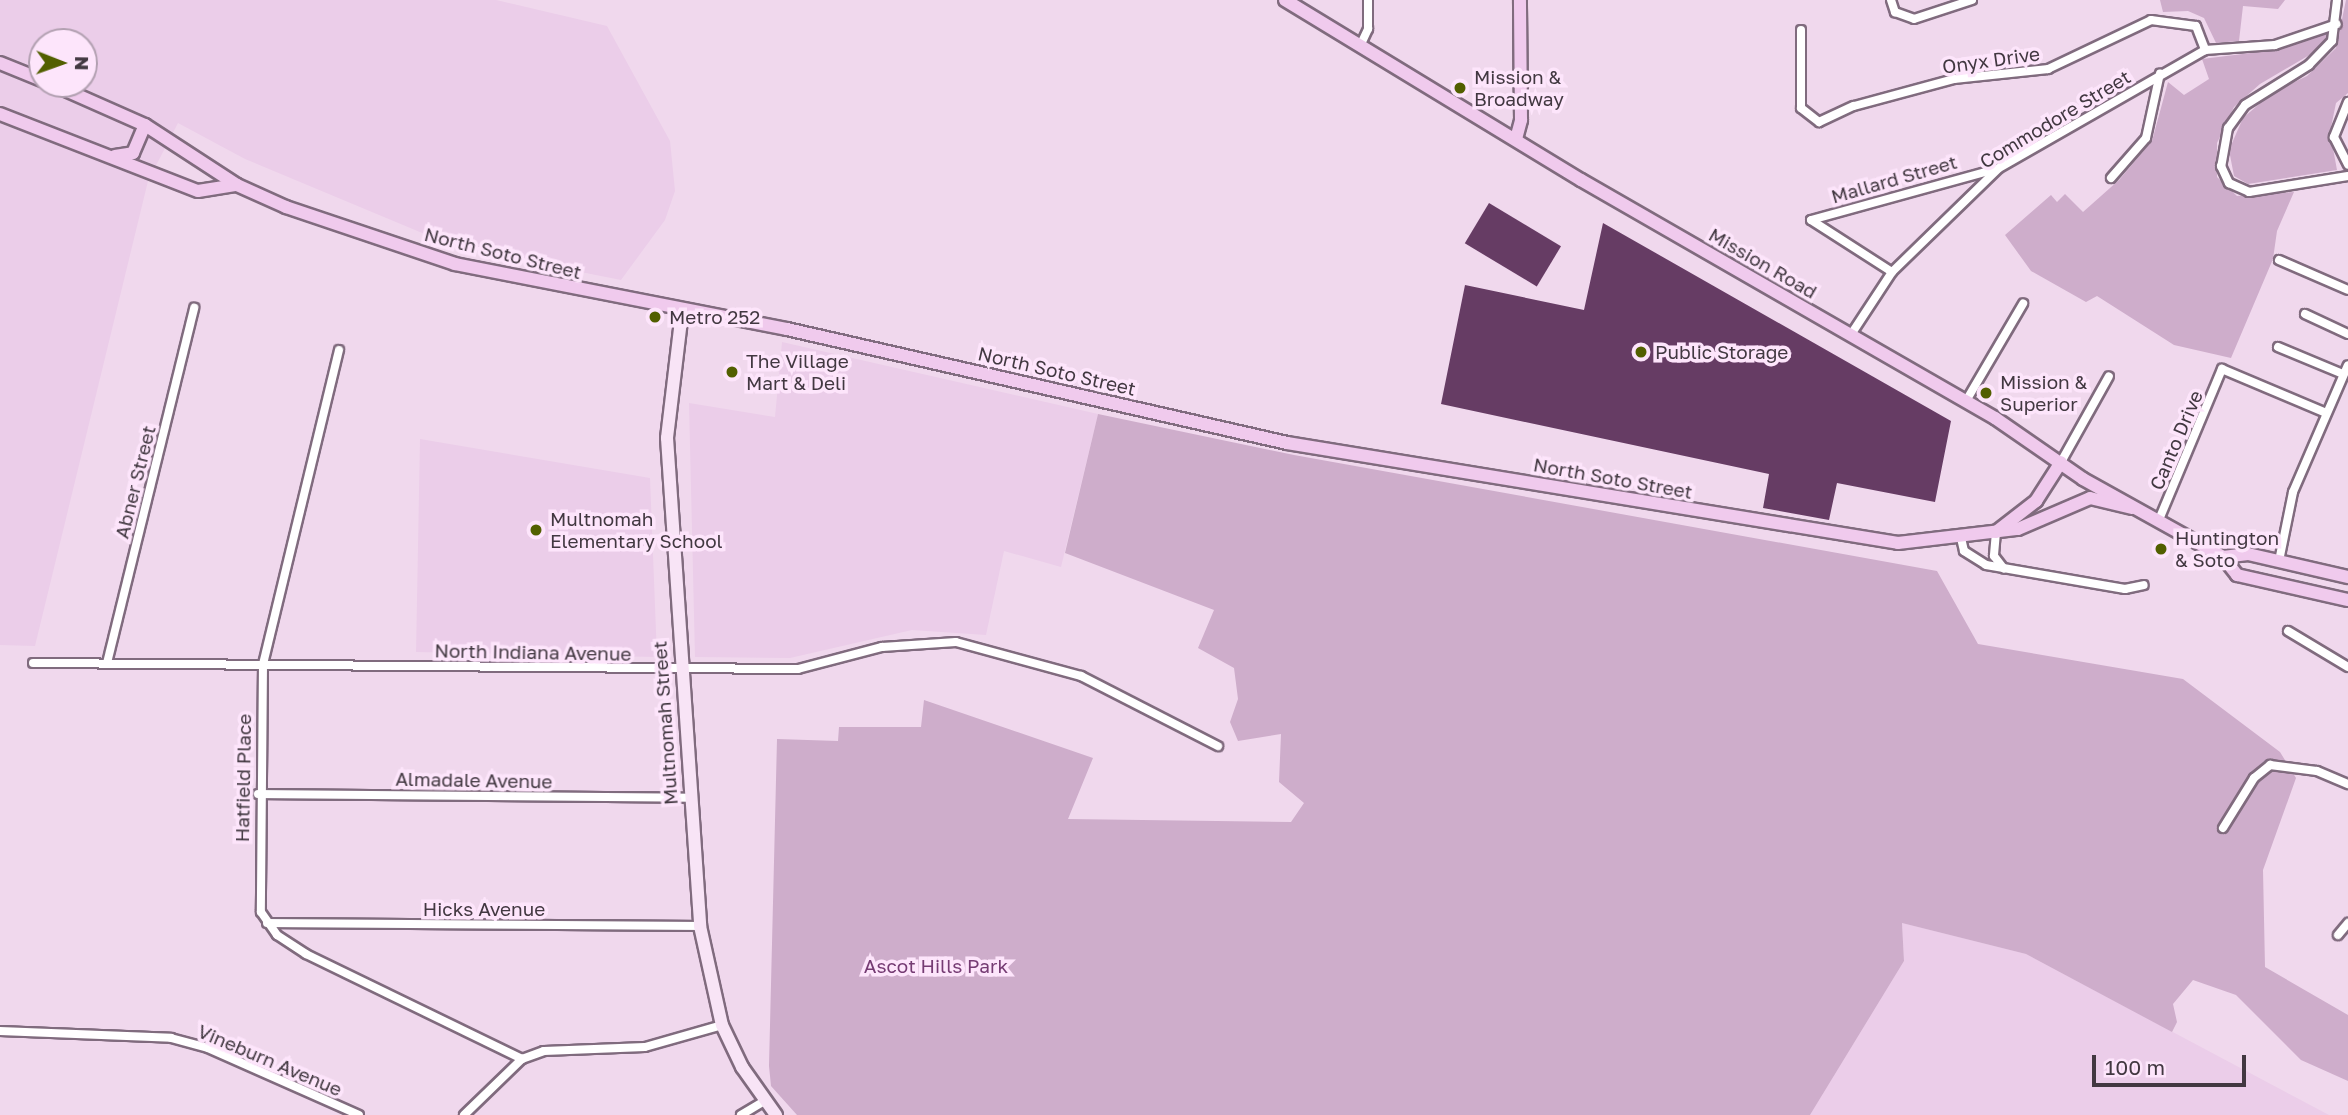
<!DOCTYPE html>
<style>
body{margin:0}
#map{position:relative;width:2348px;height:1115px;overflow:hidden;background:#f0d8ed;font-family:"Golos Text",sans-serif}
div>[style]{position:absolute}
[style*='--x']{left:calc(var(--x)*1px);top:calc(var(--y)*1px);width:calc(var(--w)*1px);rotate:calc(var(--a)*1deg)}
.built>*{inset:0;background:#ebcde9}
.green>*{inset:0;background:#ceadcb}
.building>*{inset:0;background:#663c64;transform-origin:0 0}
.roads{filter:drop-shadow(2px 0 #806b7e) drop-shadow(-2px 0 #806b7e) drop-shadow(0 2px #806b7e) drop-shadow(0 -2px #806b7e)}
.street>*{height:8px;margin:-4px;padding:0 4px;transform-origin:4px;border-radius:4px;background:#fff}
.secondary>*{height:12px;margin:-6px;padding:0 6px;transform-origin:6px;border-radius:6px;background:#f8e4f6}
.primary>*{height:12px;margin:-6px;padding:0 6px;transform-origin:6px;border-radius:6px;background:#f0caed}
.dots>*{width:19px;height:19px;translate:-50% -50%;box-sizing:border-box;border:4px solid #fde5fb;border-radius:50%}
span{translate:-50% -50%;white-space:nowrap;text-align:center;line-height:1.15;-webkit-text-stroke:7px #fde5fb;paint-order:stroke}
.street-label{font-size:19px;color:#423841}
.poi-label{font-size:19px;color:#423841}
.left{translate:0 -50%;text-align:left}
.park-label{font-size:19px;color:#753b73}
.north{position:absolute;left:28px;top:28px;width:70px;height:70px;box-sizing:border-box;background:#fde5fb;border:2px solid #b2a0b1;border-radius:50%;rotate:91deg;font-size:19px;font-weight:700;line-height:28px;text-align:center;color:#423841}
.north::after{content:'';display:block;margin:auto;width:24px;height:32px;background:#525f00;clip-path:polygon(50% 0,100% 100%,50% 72%,0 100%)}
.scale{position:absolute;left:2092px;top:1055px;width:154px;height:32px;box-sizing:border-box;border:4px solid #423841;border-top:0;padding-left:9px;font-size:21px;line-height:24px;white-space:nowrap;color:#423841;-webkit-text-stroke:5px #fde5fb;paint-order:stroke}
</style>
<div id="map">
<div class="built">
<i style="clip-path:polygon(evenodd,0 0,496px 0,607px 26px,670px 141px,675px 191px,665px 220px,621px 280px,471px 250px,427px 235px,245px 159px,178px 123px,148px 181px,35px 646px,0 645px,0 0,42px 42px,84px 42px,84px 84px,42px 84px,42px 42px)"></i>
<i style="clip-path:polygon(782px 342px,1098px 414px,1061px 567px,1004px 551px,986px 635px,912px 630px,790px 658px,695px 657px,689px 403px,775px 417px)"></i>
<i style="clip-path:polygon(420px 439px,650px 478px,657px 657px,416px 652px)"></i>
<i style="clip-path:polygon(1902px 923px,2026px 954px,2329px 1115px,1810px 1115px,1904px 961px)"></i>
</div>
<div class="green">
<i style="clip-path:polygon(2160px 0,2285px 0,2278px 9px,2243px 6px,2239px 41px,2216px 43px,2204px 18px,2188px 11px,2163px 12px)"></i>
<i style="clip-path:polygon(2346px 0,2348px 0,2348px 93px,2336px 103px,2330px 132px,2337px 170px,2248px 184px,2234px 176px,2229px 150px,2243px 118px,2273px 92px,2307px 76px,2336px 48px)"></i>
<i style="clip-path:polygon(2324px 32px,2329px 36px,2318px 50px,2260px 84px,2234px 107px,2217px 143px,2217px 177px,2237px 196px,2294px 192px,2277px 231px,2273px 259px,2231px 358px,2174px 345px,2097px 296px,2086px 302px,2031px 271px,2005px 235px,2051px 195px,2057px 202px,2065px 194px,2083px 212px,2119px 180px,2152px 141px,2168px 82px,2184px 95px,2209px 79px,2202px 59px,2275px 50px)"></i>
<i style="clip-path:polygon(1098px 414px,1294px 455px,1937px 571px,1978px 644px,2183px 679px,2280px 752px,2296px 778px,2263px 870px,2265px 967px,2348px 1015px,2348px 1081px,2301px 1060px,2236px 995px,2193px 980px,2173px 1004px,2177px 1022px,2172px 1032px,2026px 954px,1902px 923px,1904px 961px,1810px 1115px,797px 1115px,771px 1086px,769px 1066px,777px 739px,838px 741px,839px 727px,921px 727px,924px 700px,1093px 758px,1068px 819px,1291px 822px,1304px 803px,1279px 782px,1281px 734px,1238px 741px,1230px 722px,1238px 699px,1234px 668px,1198px 648px,1214px 610px,1065px 553px)"></i>
</div>
<div class="building">
<i style="left:1489px;top:203px;width:84px;height:47px;rotate:31deg"></i>
<i style="clip-path:polygon(1603px 223px,1951px 421px,1935px 502px,1837px 483px,1829px 520px,1763px 508px,1769px 474px,1441px 404px,1465px 285px,1584px 310px)"></i>
</div>
<div class="roads">
<div class="street">
<i style="--x:1891;--y:0;--w:13;--a:72"></i>
<i style="--x:1895;--y:12;--w:20;--a:20"></i>
<i style="--x:1914;--y:19;--w:61;--a:-18.1"></i>
<i style="--x:2337;--y:0;--w:41;--a:97"></i>
<i style="--x:2332;--y:41;--w:33;--a:134"></i>
<i style="--x:2309;--y:65;--w:75;--a:148"></i>
<i style="--x:2245;--y:105;--w:29;--a:126"></i>
<i style="--x:2228;--y:128;--w:39;--a:100"></i>
<i style="--x:2221;--y:166;--w:19;--a:65"></i>
<i style="--x:2229;--y:183;--w:22;--a:24"></i>
<i style="--x:2249;--y:192;--w:100;--a:-9.2"></i>
<i style="--x:1801;--y:30;--w:78;--a:90"></i>
<i style="--x:1801;--y:108;--w:23;--a:38"></i>
<i style="--x:1819;--y:122;--w:38;--a:-25"></i>
<i style="--x:1854;--y:106;--w:104;--a:-15.1"></i>
<i style="--x:1954;--y:79;--w:95;--a:-6.1"></i>
<i style="--x:2048;--y:69;--w:114;--a:-25.4"></i>
<i style="--x:2151;--y:20;--w:45;--a:7.6"></i>
<i style="--x:2196;--y:26;--w:26;--a:69"></i>
<i style="--x:1361;--y:44;--w:17;--a:-65"></i>
<i style="--x:1368;--y:29;--w:29;--a:-90"></i>
<i style="--x:2348;--y:102;--w:38;--a:112"></i>
<i style="--x:2334;--y:137;--w:31;--a:63"></i>
<i style="--x:2111;--y:178;--w:53;--a:-48.8"></i>
<i style="--x:2146;--y:138;--w:66;--a:-77.8"></i>
<i style="--x:2279;--y:260;--w:75;--a:23.5"></i>
<i style="--x:1892;--y:272;--w:96;--a:-147.3"></i>
<i style="--x:1811;--y:220;--w:192;--a:-15.4"></i>
<i style="--x:2305;--y:314;--w:47;--a:24.9"></i>
<i style="--x:1850;--y:336;--w:77;--a:-56.7"></i>
<i style="--x:1892;--y:272;--w:149;--a:-44.2"></i>
<i style="--x:1999;--y:168;--w:237;--a:-29.8"></i>
<i style="--x:2205;--y:50;--w:70;--a:-4.1"></i>
<i style="--x:2275;--y:45;--w:65;--a:-18.7"></i>
<i style="--x:2278;--y:347;--w:70;--a:22.6"></i>
<i style="--x:339;--y:350;--w:323;--a:103.6"></i>
<i style="--x:263;--y:664;--w:248;--a:90.5"></i>
<i style="--x:261;--y:912;--w:28;--a:55"></i>
<i style="--x:277;--y:935;--w:35;--a:33"></i>
<i style="--x:306;--y:954;--w:240;--a:25.9"></i>
<i style="--x:1966;--y:401;--w:113;--a:-59.6"></i>
<i style="--x:2061;--y:462;--w:98;--a:-60.8"></i>
<i style="--x:2158;--y:522;--w:166;--a:-67.3"></i>
<i style="--x:2222;--y:369;--w:113;--a:22.9"></i>
<i style="--x:1996;--y:532;--w:24;--a:95"></i>
<i style="--x:1994;--y:556;--w:16;--a:52"></i>
<i style="--x:1961;--y:538;--w:13;--a:77"></i>
<i style="--x:1964;--y:551;--w:26;--a:32"></i>
<i style="--x:1986;--y:565;--w:141;--a:9.8"></i>
<i style="--x:2125;--y:589;--w:19;--a:-12"></i>
<i style="--x:2279;--y:561;--w:70;--a:-78.5"></i>
<i style="--x:2293;--y:492;--w:138;--a:-66.6"></i>
<i style="--x:2288;--y:631;--w:70;--a:31"></i>
<i style="--x:33;--y:663;--w:765;--a:0.45"></i>
<i style="--x:798;--y:669;--w:87;--a:-14.7"></i>
<i style="--x:882;--y:647;--w:74;--a:-3.9"></i>
<i style="--x:956;--y:642;--w:130;--a:15.2"></i>
<i style="--x:1081;--y:676;--w:154;--a:27.1"></i>
<i style="--x:107;--y:663;--w:366;--a:-76.2"></i>
<i style="--x:258;--y:794;--w:431;--a:0.5"></i>
<i style="--x:2223;--y:828;--w:59;--a:-58.2"></i>
<i style="--x:2254;--y:778;--w:21;--a:-39"></i>
<i style="--x:2270;--y:765;--w:47;--a:7.3"></i>
<i style="--x:2317;--y:771;--w:34;--a:23"></i>
<i style="--x:267;--y:923;--w:433;--a:0.4"></i>
<i style="--x:2338;--y:935;--w:16;--a:-50"></i>
<i style="--x:0;--y:1031;--w:171;--a:2.3"></i>
<i style="--x:171;--y:1038;--w:38;--a:15"></i>
<i style="--x:208;--y:1048;--w:165;--a:23.9"></i>
<i style="--x:464;--y:1115;--w:81;--a:-44"></i>
<i style="--x:522;--y:1059;--w:23;--a:-20"></i>
<i style="--x:544;--y:1051;--w:101;--a:-2.3"></i>
<i style="--x:645;--y:1047;--w:80;--a:-15.9"></i>
<i style="--x:741;--y:1115;--w:29;--a:-31"></i>
</div>
<div class="secondary">
<i style="--x:682;--y:312;--w:127;--a:96.8"></i>
<i style="--x:667;--y:438;--w:489;--a:86.1"></i>
<i style="--x:700;--y:926;--w:101;--a:77.5"></i>
<i style="--x:722;--y:1025;--w:47;--a:64.5"></i>
<i style="--x:742;--y:1067;--w:59;--a:54.7"></i>
</div>
<div class="primary">
<i style="--x:1285;--y:0;--w:346;--a:31.3"></i>
<i style="--x:1581;--y:180;--w:478;--a:29.9"></i>
<i style="--x:1995;--y:418;--w:107;--a:34.7"></i>
<i style="--x:2083;--y:479;--w:160;--a:29.1"></i>
<i style="--x:2223;--y:557;--w:23;--a:52"></i>
<i style="--x:2237;--y:575;--w:114;--a:12.7"></i>
<i style="--x:0;--y:63;--w:45;--a:22"></i>
<i style="--x:52;--y:84;--w:102;--a:23.8"></i>
<i style="--x:145;--y:125;--w:110;--a:33.1"></i>
<i style="--x:237;--y:185;--w:54;--a:24.2"></i>
<i style="--x:286;--y:207;--w:178;--a:18.6"></i>
<i style="--x:455;--y:264;--w:338;--a:11.1"></i>
<i style="--x:787;--y:329;--w:513;--a:12.84"></i>
<i style="--x:1287;--y:443;--w:619;--a:9.29"></i>
<i style="--x:1898;--y:543;--w:121;--a:-6.7"></i>
<i style="--x:2018;--y:529;--w:78;--a:-23.3"></i>
<i style="--x:2090;--y:498;--w:43;--a:13.4"></i>
<i style="--x:0;--y:114;--w:212;--a:21.3"></i>
<i style="--x:198;--y:191;--w:39;--a:-9"></i>
<i style="--x:1516;--y:139;--w:20;--a:-75"></i>
<i style="--x:1521;--y:120;--w:120;--a:-90.5"></i>
<i style="--x:115;--y:156;--w:18;--a:-9"></i>
<i style="--x:133;--y:153;--w:30;--a:-67"></i>
<i style="--x:1996;--y:532;--w:51;--a:-37.8"></i>
<i style="--x:2036;--y:501;--w:46;--a:-57.3"></i>
<i style="--x:2223;--y:557;--w:25;--a:-7"></i>
<i style="--x:2248;--y:554;--w:103;--a:13"></i>
</div>
</div>
<div class="dots">
<i style="left:1460px;top:88px;background:#525f00"></i>
<i style="left:655px;top:317px;background:#525f00"></i>
<i style="left:1641px;top:352px;background:#525f00"></i>
<i style="left:732px;top:372px;background:#525f00"></i>
<i style="left:1986px;top:393px;background:#525f00"></i>
<i style="left:536px;top:530px;background:#525f00"></i>
<i style="left:2161px;top:549px;background:#525f00"></i>
</div>
<div class="street-label">
<span style="left:1991px;top:60px;rotate:-8deg">Onyx Drive</span>
<span style="left:2055px;top:119px;rotate:-31deg">Commodore Street</span>
<span style="left:1894px;top:179px;rotate:-16deg">Mallard Street</span>
<span style="left:503px;top:253px;rotate:14deg">North Soto Street</span>
<span style="left:1763px;top:263px;rotate:30deg">Mission Road</span>
<span style="left:1057px;top:371px;rotate:13deg">North Soto Street</span>
<span style="left:2176px;top:440px;rotate:-67deg">Canto Drive</span>
<span style="left:1613px;top:478px;rotate:10deg">North Soto Street</span>
<span style="left:135px;top:482px;rotate:-76deg">Abner Street</span>
<span style="left:533px;top:652px;rotate:1deg">North Indiana Avenue</span>
<span style="left:665px;top:723px;rotate:-94deg">Multnomah Street</span>
<span style="left:243px;top:778px;rotate:-89deg">Hatfield Place</span>
<span style="left:474px;top:780px;rotate:1deg">Almadale Avenue</span>
<span style="left:484px;top:909px">Hicks Avenue</span>
<span style="left:270px;top:1060px;rotate:23deg">Vineburn Avenue</span>
</div>
<div class="poi-label">
<span class="left" style="left:1474px;top:88px">Mission &amp;<br>Broadway</span>
<span class="left" style="left:669px;top:317px">Metro 252</span>
<span class="left" style="left:1655px;top:352px">Public Storage</span>
<span class="left" style="left:746px;top:372px">The Village<br>Mart &amp; Deli</span>
<span class="left" style="left:2000px;top:393px">Mission &amp;<br>Superior</span>
<span class="left" style="left:550px;top:530px">Multnomah<br>Elementary School</span>
<span class="left" style="left:2175px;top:549px">Huntington<br>&amp; Soto</span>
</div>
<div class="park-label">
<span style="left:936px;top:966px">Ascot Hills Park</span>
</div>
<div class="north">N</div>
<div class="scale">100 m</div>
</div>
